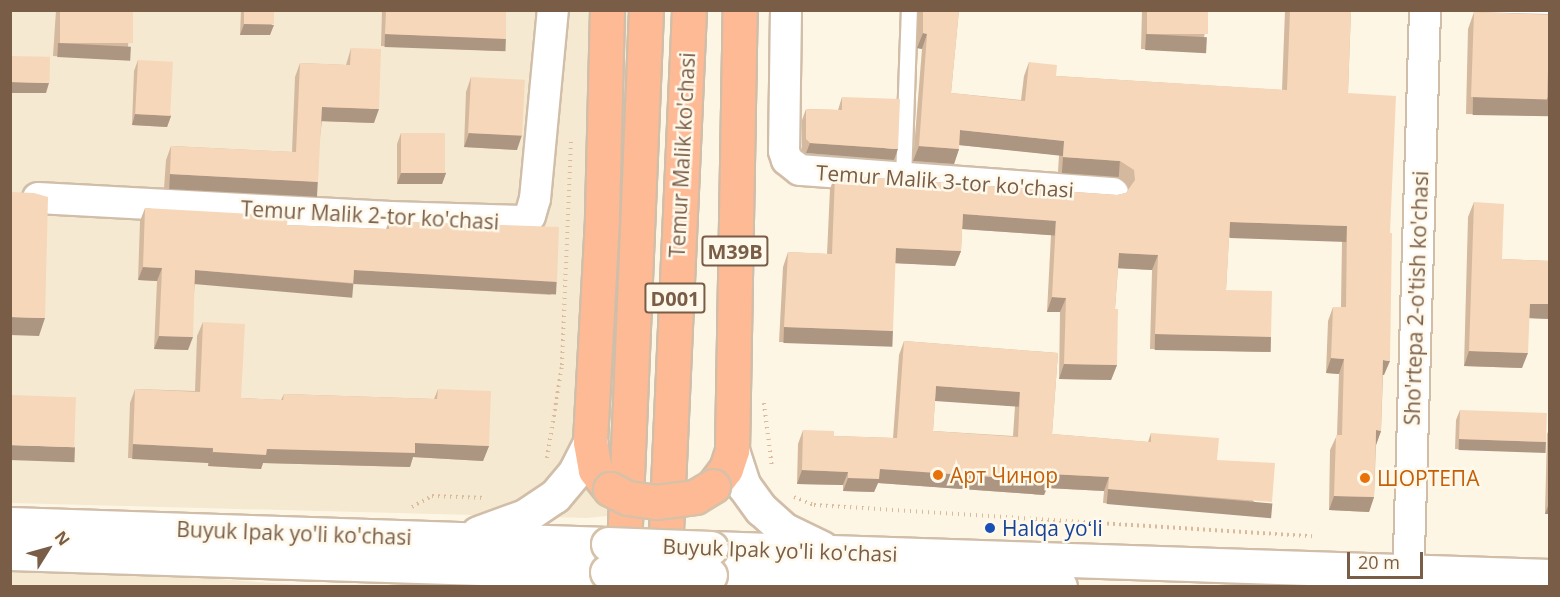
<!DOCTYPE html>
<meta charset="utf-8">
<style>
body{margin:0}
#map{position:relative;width:1560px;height:597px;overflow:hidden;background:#fef6e4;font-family:"Open Sans",sans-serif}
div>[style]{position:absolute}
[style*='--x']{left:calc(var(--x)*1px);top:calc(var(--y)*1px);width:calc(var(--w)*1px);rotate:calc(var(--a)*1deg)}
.residential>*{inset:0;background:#f6e9d1}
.path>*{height:4px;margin-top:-2px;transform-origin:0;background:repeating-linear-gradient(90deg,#dbba9c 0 1.5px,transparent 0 6px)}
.roads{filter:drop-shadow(2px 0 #d1bea9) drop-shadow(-2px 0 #d1bea9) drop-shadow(0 2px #d1bea9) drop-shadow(0 -2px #d1bea9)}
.lane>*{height:15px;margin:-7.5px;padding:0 7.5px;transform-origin:7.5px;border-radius:7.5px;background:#fff}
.street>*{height:30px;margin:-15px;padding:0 15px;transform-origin:15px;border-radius:15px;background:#fff}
.secondary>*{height:33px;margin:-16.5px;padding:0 16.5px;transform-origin:16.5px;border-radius:16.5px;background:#fff}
.highway>*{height:33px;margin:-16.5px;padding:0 16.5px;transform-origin:16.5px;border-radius:16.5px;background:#feba95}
.bridges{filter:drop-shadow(2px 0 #d6c1a9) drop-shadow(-2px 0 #d6c1a9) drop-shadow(0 2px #d6c1a9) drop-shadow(0 -2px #d6c1a9)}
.secondary-bridge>*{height:33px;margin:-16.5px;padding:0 16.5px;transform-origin:16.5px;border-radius:16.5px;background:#fff}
.highway-bridge>*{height:33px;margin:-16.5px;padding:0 16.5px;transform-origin:16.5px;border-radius:16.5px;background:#feba95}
.wall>*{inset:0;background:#d4b99f}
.shaded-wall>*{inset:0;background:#ac9682;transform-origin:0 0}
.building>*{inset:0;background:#f6d7b9;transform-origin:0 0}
.dots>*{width:16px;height:16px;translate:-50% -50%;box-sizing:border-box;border:3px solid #fff9ec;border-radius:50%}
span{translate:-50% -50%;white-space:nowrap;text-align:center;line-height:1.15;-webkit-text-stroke:5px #fff9ec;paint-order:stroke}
.shield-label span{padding:2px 4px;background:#fff9ec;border:2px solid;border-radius:4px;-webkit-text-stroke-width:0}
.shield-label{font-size:20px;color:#795d47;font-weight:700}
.street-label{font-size:21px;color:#795d47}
.food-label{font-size:21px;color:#c56008}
.left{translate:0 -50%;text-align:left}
.transit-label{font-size:21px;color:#164399}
.frame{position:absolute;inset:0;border:12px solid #795d47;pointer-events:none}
.north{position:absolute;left:18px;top:519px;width:60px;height:60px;-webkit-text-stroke:4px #fff9ec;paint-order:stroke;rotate:53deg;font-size:16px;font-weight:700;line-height:24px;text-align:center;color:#795d47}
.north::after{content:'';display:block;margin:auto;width:21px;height:27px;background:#795d47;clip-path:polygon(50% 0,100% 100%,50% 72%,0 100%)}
.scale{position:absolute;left:1347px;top:552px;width:76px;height:27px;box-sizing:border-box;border:3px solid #795d47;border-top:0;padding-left:8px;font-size:18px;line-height:21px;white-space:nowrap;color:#795d47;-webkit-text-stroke:4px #fff9ec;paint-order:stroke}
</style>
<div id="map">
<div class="residential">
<i style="clip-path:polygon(11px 11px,646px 11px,626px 514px,587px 518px,11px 503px)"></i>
<i style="clip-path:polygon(11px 564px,314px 586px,11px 586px)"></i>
</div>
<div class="path">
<i style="--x:764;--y:403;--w:65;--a:83"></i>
<i style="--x:547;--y:458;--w:94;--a:-80.8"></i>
<i style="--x:562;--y:365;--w:228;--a:-87.7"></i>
<i style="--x:794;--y:497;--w:22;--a:22"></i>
<i style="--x:814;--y:505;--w:499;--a:3.6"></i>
<i style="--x:412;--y:507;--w:23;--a:-29"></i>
<i style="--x:432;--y:496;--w:54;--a:2.1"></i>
</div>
<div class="roads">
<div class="lane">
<i style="--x:903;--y:179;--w:169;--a:-88"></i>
</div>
<div class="street">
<i style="--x:786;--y:10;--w:141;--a:90.8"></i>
<i style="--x:784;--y:151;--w:9;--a:72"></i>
<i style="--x:787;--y:160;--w:16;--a:38"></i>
<i style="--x:800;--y:170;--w:314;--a:4.2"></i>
<i style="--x:1497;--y:10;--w:53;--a:4.3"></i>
<i style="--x:38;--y:198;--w:353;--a:3.1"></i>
<i style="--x:390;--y:217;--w:132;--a:1.7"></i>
<i style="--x:522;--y:221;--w:9;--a:-32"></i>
<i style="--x:530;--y:216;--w:18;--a:-74"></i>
<i style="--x:535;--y:199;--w:190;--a:-84.6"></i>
<i style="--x:1408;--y:586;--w:576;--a:-88.31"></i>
</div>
<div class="secondary">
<i style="--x:732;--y:450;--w:38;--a:72"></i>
<i style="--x:744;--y:486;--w:29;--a:54"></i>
<i style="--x:761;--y:509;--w:30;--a:42"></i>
<i style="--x:783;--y:529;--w:43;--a:26"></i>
<i style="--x:10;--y:524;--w:598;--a:1.92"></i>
<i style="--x:478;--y:533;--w:50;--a:-19.9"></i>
<i style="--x:525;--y:516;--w:36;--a:-34"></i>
<i style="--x:555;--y:496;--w:31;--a:-50"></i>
<i style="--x:575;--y:472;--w:34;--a:-63"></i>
<i style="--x:711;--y:548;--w:839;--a:1.91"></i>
<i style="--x:10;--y:553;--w:597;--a:1.82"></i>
<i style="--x:710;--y:575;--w:350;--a:1.8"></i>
</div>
<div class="highway">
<i style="--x:607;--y:10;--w:209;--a:91.4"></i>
<i style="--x:602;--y:219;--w:223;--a:93.1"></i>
<i style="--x:590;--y:442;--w:28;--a:80"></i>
<i style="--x:595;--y:470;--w:24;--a:52"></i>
<i style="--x:713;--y:486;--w:21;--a:-53"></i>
<i style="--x:726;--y:469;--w:20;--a:-72"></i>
<i style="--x:732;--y:450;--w:440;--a:-89"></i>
<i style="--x:623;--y:573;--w:563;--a:-87.66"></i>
<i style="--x:664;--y:576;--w:567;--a:-87.47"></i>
</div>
</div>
<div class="bridges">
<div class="secondary-bridge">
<i style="--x:608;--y:544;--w:103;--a:2.2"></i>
<i style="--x:607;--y:572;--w:103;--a:1.7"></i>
</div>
<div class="highway-bridge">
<i style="--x:610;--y:489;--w:20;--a:27"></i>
<i style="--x:628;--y:498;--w:28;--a:8"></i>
<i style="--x:656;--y:502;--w:39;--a:-7"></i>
<i style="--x:695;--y:497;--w:21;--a:-31"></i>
</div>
</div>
<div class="wall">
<i style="clip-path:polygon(56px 10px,133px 10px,126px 60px,53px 56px)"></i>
<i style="clip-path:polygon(241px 10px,274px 10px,270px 35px,240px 35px)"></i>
<i style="clip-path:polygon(382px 10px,506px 10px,501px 51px,381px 46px)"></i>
<i style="clip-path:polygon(918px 10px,959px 10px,951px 93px,1021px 100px,1024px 76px,1029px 62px,1056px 76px,1282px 90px,1285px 10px,1351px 10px,1348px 93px,1384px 375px,1383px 375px,1381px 431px,1376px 445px,1374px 497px,1369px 512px,1329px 510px,1330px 450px,1337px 435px,1339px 374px,1326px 373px,1328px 321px,1333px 307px,1341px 307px,1342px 241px,1229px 237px,1226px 290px,1271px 337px,1265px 352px,1150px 349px,1152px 270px,1118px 268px,1115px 309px,1117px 365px,1111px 380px,1059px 379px,1060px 312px,1047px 312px,1051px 235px,962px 229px,961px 251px,955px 266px,895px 263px,888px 346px,779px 342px,783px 267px,788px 252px,827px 254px,830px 189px,835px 175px,1117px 195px,1126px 193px,1129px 189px,1128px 185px,1115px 176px,1058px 172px,1059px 155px,959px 145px,959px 149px,954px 164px,913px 161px,922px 49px,917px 48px)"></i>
<i style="clip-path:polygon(1142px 10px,1208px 10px,1202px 52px,1141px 49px)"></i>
<i style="clip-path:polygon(1474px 12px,1550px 14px,1550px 116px,1466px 114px,1468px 29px)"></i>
<i style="clip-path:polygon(351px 48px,374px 123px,322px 121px,313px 196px,164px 188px,166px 160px,171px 146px,292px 152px,295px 77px,300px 63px,346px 65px)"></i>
<i style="clip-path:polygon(138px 60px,171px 116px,167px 127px,132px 125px,134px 71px)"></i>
<i style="clip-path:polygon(471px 77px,517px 150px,464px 147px,466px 92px)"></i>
<i style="clip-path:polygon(842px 97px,894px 160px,806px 153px,802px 150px,802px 120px,806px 109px,838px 110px)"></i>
<i style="clip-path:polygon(401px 133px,446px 173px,442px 184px,397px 184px,397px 144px)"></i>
<i style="clip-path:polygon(1474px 202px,1502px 259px,1550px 261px,1550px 319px,1529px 318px,1522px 368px,1464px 366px,1468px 217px)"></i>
<i style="clip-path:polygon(145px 208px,287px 225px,386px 229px,389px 221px,552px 295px,353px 283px,348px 296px,195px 283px,188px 350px,154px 349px,157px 281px,138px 280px,140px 221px)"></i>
<i style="clip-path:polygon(203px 322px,241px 398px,281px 400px,284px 394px,434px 399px,438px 389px,489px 446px,483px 461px,413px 457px,410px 467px,263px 463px,261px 469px,208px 466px,208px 462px,128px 458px,130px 403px,135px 389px,195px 391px,197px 336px)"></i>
<i style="clip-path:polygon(evenodd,904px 341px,1058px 353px,1052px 434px,1148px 442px,1151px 433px,1217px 460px,1267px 516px,1103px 503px,1104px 491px,1047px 488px,1044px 495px,878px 483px,874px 492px,843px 491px,843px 485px,797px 484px,798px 444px,803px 430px,834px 436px,893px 438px,899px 355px,904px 341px,935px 400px,1015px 406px,1013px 436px,933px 431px,935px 400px)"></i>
<i style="clip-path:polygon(1460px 410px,1546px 442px,1542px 452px,1455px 449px,1456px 420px)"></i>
<i style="clip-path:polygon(1550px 427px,1550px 514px,1545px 514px,1547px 434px)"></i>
</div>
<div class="shaded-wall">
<i style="clip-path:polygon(864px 10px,900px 10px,899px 12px)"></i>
<i style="clip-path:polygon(244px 24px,274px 25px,270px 35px,240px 35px)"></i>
<i style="clip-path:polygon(923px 33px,927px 34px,922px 49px,917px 48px)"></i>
<i style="left:385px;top:34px;width:121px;height:13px;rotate:2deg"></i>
<i style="left:1146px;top:34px;width:61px;height:16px;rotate:3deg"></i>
<i style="left:58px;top:43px;width:73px;height:14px;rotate:3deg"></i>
<i style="clip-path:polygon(10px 82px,49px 83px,46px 93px,10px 93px)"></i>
<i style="left:1473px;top:97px;width:77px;height:18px;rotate:1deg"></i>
<i style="clip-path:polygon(322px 107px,379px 109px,374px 123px,317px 121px)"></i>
<i style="clip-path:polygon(135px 114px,171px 116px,167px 127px,132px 125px)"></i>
<i style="left:960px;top:130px;width:105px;height:15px;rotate:6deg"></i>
<i style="clip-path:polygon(469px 133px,522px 135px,517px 150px,464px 147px)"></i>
<i style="clip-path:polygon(810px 143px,898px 149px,894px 160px,806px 153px)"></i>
<i style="clip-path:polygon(919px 146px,959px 149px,954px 164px,913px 161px)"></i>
<i style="left:1063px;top:157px;width:57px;height:16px;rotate:4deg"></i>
<i style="clip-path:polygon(401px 173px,446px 173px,442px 184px,397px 184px)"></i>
<i style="left:170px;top:174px;width:148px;height:15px;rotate:3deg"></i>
<i style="left:963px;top:214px;width:93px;height:15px;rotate:4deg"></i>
<i style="left:1230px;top:222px;width:117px;height:16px;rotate:2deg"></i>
<i style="clip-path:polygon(896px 248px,961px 251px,955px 266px,890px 263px)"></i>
<i style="clip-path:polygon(1119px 253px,1158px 255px,1152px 270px,1113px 268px)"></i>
<i style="clip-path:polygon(143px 267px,162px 268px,157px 281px,138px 280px)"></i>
<i style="left:195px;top:270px;width:159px;height:14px;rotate:5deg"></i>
<i style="left:354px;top:270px;width:203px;height:14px;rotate:3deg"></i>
<i style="clip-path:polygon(1052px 297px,1066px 298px,1060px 312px,1047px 312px)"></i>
<i style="clip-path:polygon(1530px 304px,1550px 304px,1550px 319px,1525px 318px)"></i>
<i style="clip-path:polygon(10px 317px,45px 318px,39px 336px,10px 335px)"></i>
<i style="left:784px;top:327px;width:109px;height:16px;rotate:2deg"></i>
<i style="left:1155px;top:334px;width:116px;height:16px;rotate:1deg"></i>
<i style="clip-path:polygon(159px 336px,193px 337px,188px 350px,154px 349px)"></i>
<i style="clip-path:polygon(1469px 351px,1528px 353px,1522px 368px,1464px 366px)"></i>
<i style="clip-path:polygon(1331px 358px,1344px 359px,1339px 374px,1326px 373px)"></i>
<i style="clip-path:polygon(1383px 360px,1390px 361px,1384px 375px,1378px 375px)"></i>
<i style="clip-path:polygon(1064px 364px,1117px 365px,1111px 380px,1059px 379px)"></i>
<i style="left:936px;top:386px;width:84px;height:15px;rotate:4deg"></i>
<i style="clip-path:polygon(1376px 430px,1381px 431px,1376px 445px)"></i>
<i style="left:1459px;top:439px;width:87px;height:11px;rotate:2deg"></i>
<i style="clip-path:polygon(415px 443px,489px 446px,483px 461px,413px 457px,410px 467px,263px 463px,261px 469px,208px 466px,213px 452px,267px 449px)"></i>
<i style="left:133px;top:444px;width:80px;height:15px;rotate:3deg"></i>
<i style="left:10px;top:445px;width:65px;height:15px;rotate:2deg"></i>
<i style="clip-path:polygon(880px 469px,1050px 474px,1109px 477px,1104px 491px,1047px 488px,1044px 495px,878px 483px,874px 492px,843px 491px,848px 478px)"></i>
<i style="clip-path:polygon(802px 470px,848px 472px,843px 485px,797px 484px)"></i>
<i style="left:1108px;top:489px;width:165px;height:15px;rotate:5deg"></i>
<i style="clip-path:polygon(1334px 496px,1374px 497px,1369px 512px,1329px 510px)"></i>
<i style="clip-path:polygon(1549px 503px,1550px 504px,1550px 514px,1545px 514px)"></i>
</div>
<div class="building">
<i style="left:60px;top:10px;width:73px;height:33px"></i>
<i style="left:244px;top:10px;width:30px;height:14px"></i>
<i style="clip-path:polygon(386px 10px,506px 10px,506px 39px,385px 34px)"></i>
<i style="clip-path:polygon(923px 10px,959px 10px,951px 93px,1025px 101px,1029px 62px,1057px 65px,1056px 76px,1287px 90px,1290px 10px,1351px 10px,1348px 93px,1396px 96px,1390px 233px,1392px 233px,1390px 361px,1383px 360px,1381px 431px,1376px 430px,1374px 497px,1334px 496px,1336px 435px,1342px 435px,1344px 359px,1331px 358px,1333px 307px,1346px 307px,1347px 226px,1230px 222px,1226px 290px,1272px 291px,1271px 337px,1155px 334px,1158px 255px,1119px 253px,1115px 309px,1118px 309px,1117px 365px,1064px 364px,1066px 298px,1052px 297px,1056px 221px,963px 214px,961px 251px,896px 248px,893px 331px,784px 327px,788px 252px,832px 254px,835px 175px,1117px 195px,1126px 193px,1135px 180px,1134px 170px,1120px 161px,1063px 157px,1064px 141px,960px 130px,959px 149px,919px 146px,927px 34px,923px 33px)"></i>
<i style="left:1147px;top:10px;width:61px;height:24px"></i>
<i style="left:1474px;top:12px;width:76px;height:85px;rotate:2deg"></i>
<i style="clip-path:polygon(351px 48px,381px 49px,379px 109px,322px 107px,318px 182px,170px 174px,171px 146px,296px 152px,300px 63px,350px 65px)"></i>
<i style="left:10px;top:56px;width:40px;height:26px;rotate:1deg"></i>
<i style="left:138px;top:60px;width:35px;height:54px;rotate:3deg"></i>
<i style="left:471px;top:77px;width:54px;height:56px;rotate:3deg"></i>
<i style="clip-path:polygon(842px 97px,900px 99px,898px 149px,810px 143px,806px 139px,806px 109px,842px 110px)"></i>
<i style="left:401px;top:133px;width:44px;height:40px"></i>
<i style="clip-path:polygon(10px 192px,34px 193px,48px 197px,45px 318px,10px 317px)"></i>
<i style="clip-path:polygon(1474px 202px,1504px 204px,1502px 259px,1550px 261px,1550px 304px,1530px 304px,1528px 353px,1469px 351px)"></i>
<i style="clip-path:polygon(145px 208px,288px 216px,287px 225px,389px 229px,389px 221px,559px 227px,557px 282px,354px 270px,353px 283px,195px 270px,193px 337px,159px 336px,162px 268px,143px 267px)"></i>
<i style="clip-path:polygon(203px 322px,245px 324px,241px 398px,283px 400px,284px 394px,437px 399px,438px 389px,491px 391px,489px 446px,415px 443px,415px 453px,267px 449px,266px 455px,213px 452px,213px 448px,133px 444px,135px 389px,200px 392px)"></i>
<i style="clip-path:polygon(evenodd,904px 341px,1058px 353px,1052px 434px,1151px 442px,1151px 433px,1219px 438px,1217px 460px,1275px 463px,1272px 502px,1108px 489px,1109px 477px,1050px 474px,1049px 481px,880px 469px,879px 479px,848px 478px,848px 472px,802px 470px,803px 430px,834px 431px,834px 436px,897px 438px,904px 341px,936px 386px,1020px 392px,1018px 437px,933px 431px,936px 386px)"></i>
<i style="left:10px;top:395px;width:66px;height:50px;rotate:2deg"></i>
<i style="left:1460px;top:410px;width:87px;height:29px;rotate:2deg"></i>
<i style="clip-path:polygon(1550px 472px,1550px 504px,1549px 503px)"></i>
</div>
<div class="dots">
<i style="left:938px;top:475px;background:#e8710a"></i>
<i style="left:1365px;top:478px;background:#e8710a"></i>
<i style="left:990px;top:528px;background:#1a4fb4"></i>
</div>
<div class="shield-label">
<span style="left:735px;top:251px">M39B</span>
<span style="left:675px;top:298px">D001</span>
</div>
<div class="street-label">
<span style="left:682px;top:155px;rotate:-87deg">Temur Malik ko'chasi</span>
<span style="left:945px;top:181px;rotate:4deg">Temur Malik 3-tor ko'chasi</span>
<span style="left:370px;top:215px;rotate:3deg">Temur Malik 2-tor ko'chasi</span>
<span style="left:1416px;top:298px;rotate:-88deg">Sho'rtepa 2-o'tish ko'chasi</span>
<span style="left:294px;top:533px;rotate:2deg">Buyuk Ipak yo'li ko'chasi</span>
<span style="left:780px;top:550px;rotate:2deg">Buyuk Ipak yo'li ko'chasi</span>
</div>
<div class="food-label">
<span class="left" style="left:950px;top:475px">Арт Чинор</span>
<span class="left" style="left:1377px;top:478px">ШОРТЕПА</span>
</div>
<div class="transit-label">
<span class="left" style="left:1002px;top:528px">Halqa yoʻli</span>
</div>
<div class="frame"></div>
<div class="north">N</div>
<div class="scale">20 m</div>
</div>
